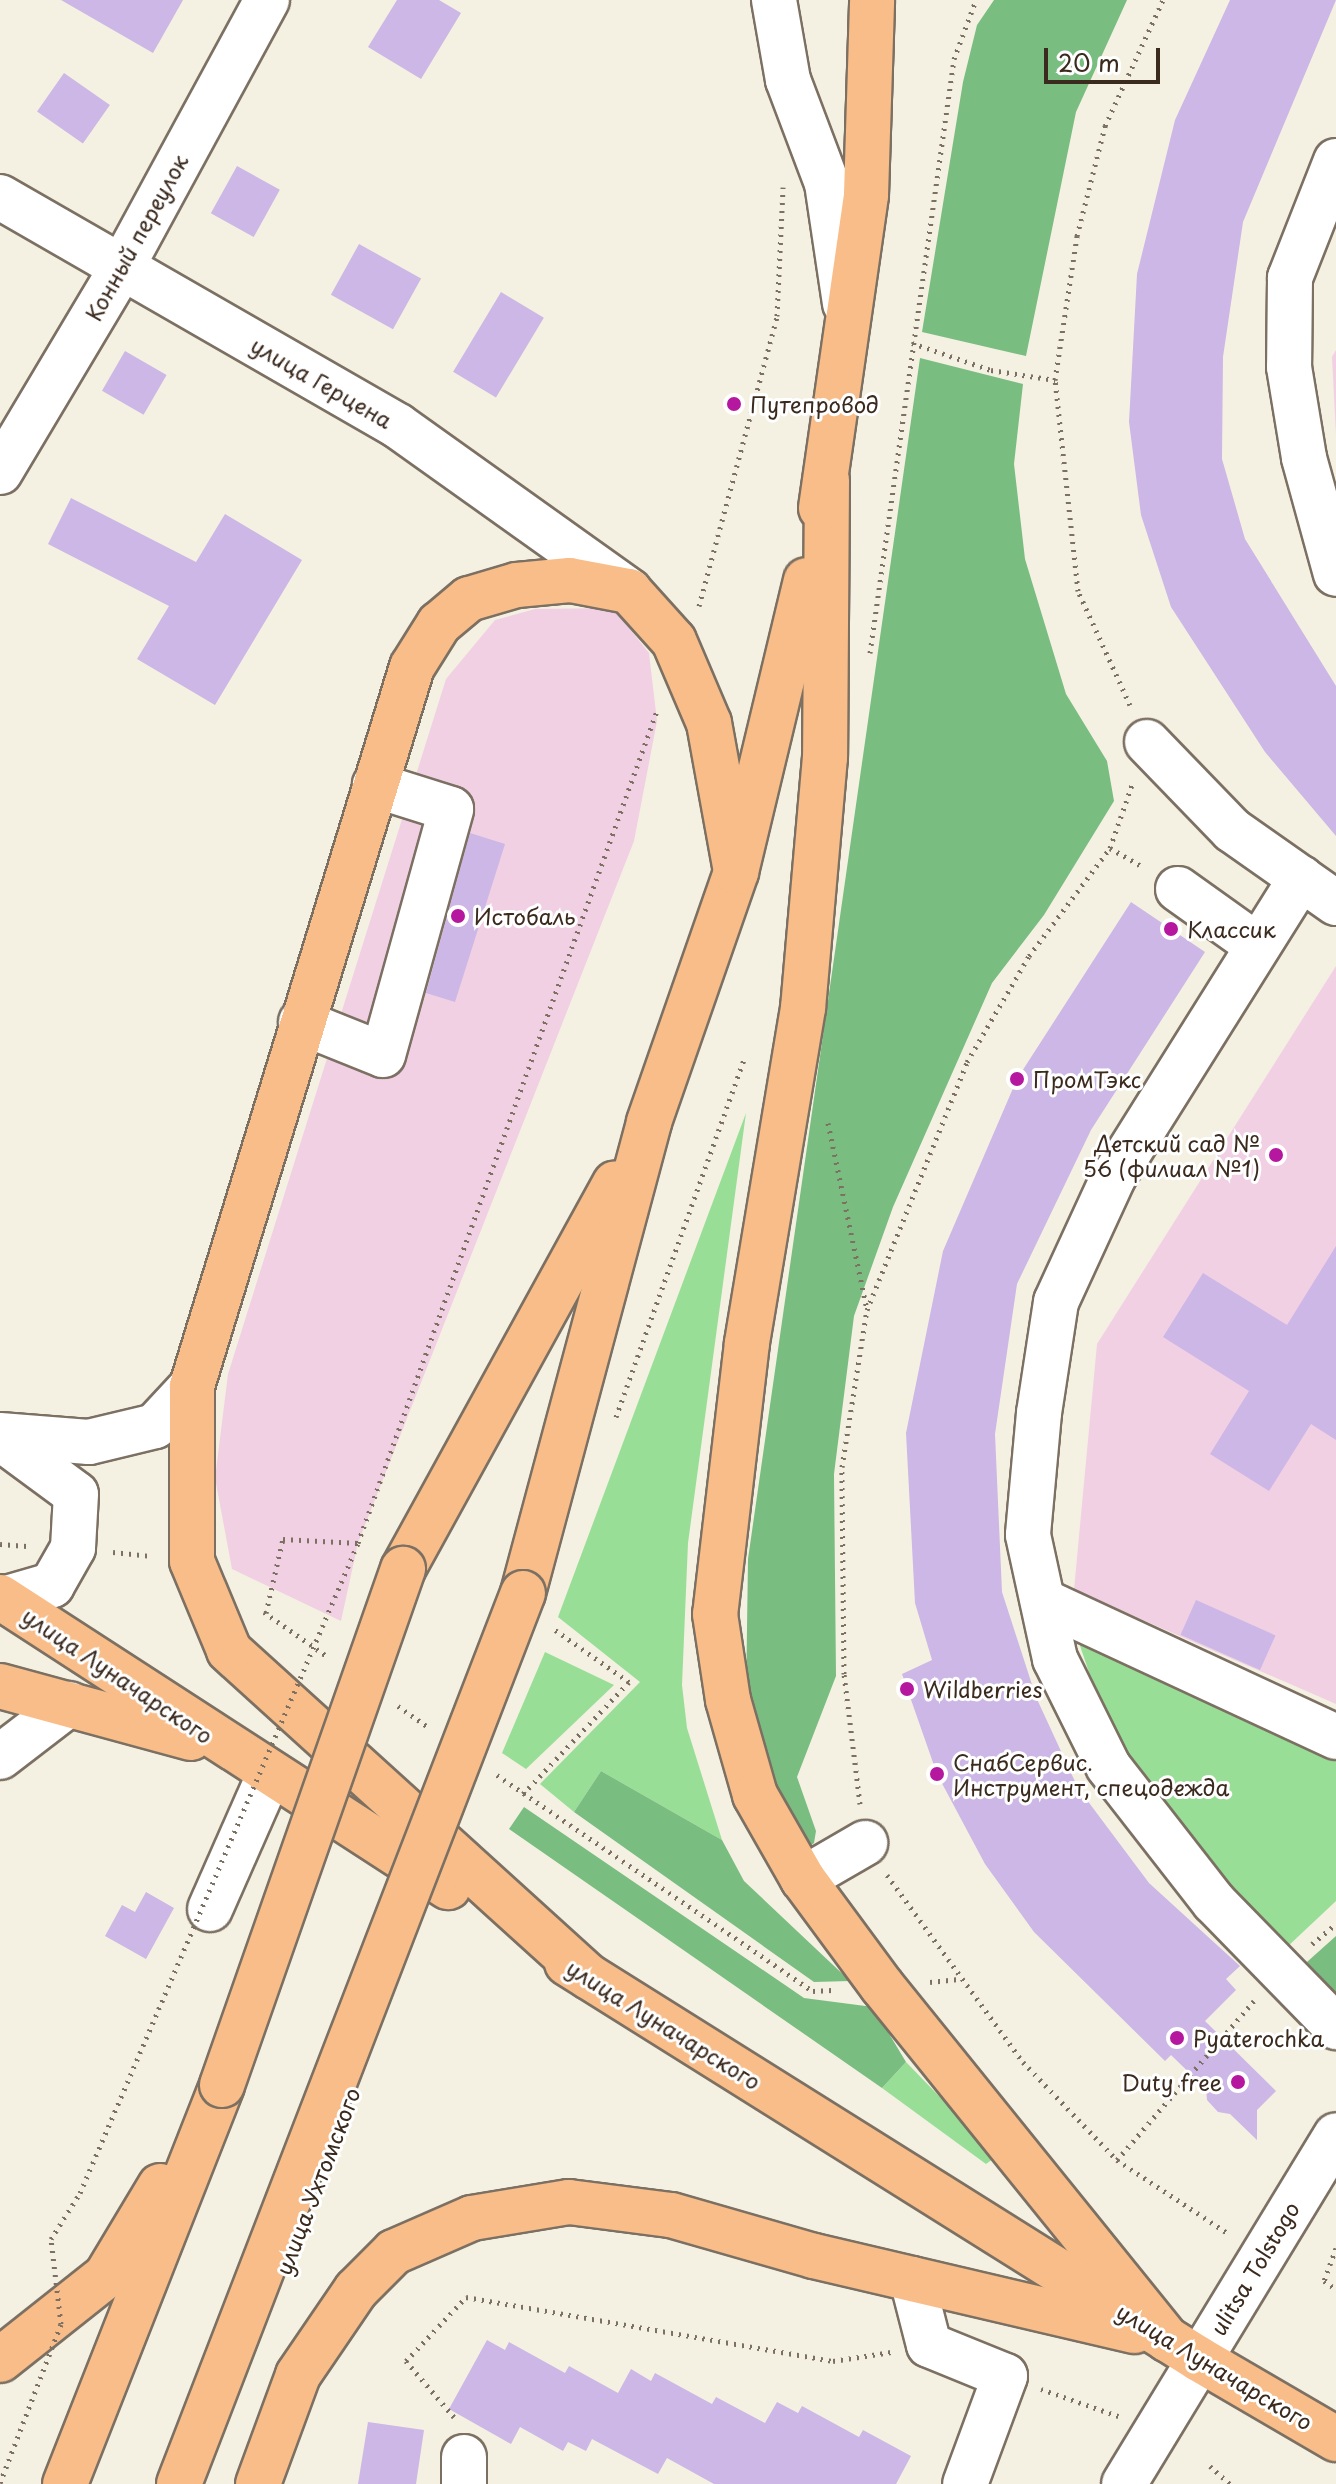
<!DOCTYPE html>
<meta charset="utf-8">
<style>
body{margin:0}
#map{position:relative;width:1336px;height:2484px;overflow:hidden;background:#f4f1e2;font-family:"Playpen Sans",sans-serif}
div>[style]{position:absolute}
[style*='--x']{left:calc(var(--x)*1px);top:calc(var(--y)*1px);width:calc(var(--w)*1px);rotate:calc(var(--a)*1deg)}
.built>*{inset:0;background:#f1d0e4}
.green>*{inset:0;background:#98de97}
.forest>*{inset:0;background:#7abd80}
.building>*{inset:0;background:#ccb7e6;transform-origin:0 0}
.path>*{height:5px;margin-top:-2.5px;transform-origin:0;background:repeating-linear-gradient(90deg,#7c7063 0 2px,transparent 0 8px)}
.roads{filter:drop-shadow(2px 0 #7c7063) drop-shadow(-2px 0 #7c7063) drop-shadow(0 2px #7c7063) drop-shadow(0 -2px #7c7063)}
.minor>*{height:44px;margin:-22px;padding:0 22px;transform-origin:22px;border-radius:22px;background:#fff}
.major>*{height:44px;margin:-22px;padding:0 22px;transform-origin:22px;border-radius:22px;background:#f8bd88}
.path-bridge>*{height:5px;margin-top:-2.5px;transform-origin:0;background:repeating-linear-gradient(90deg,#7c7063 0 2px,transparent 0 8px)}
.bridges{filter:drop-shadow(2px 0 #7c7063) drop-shadow(-2px 0 #7c7063) drop-shadow(0 2px #7c7063) drop-shadow(0 -2px #7c7063)}
.major-bridge>*{height:44px;margin:-22px;padding:0 22px;transform-origin:22px;border-radius:22px;background:#f8bd88}
.dots>*{width:22px;height:22px;translate:-50% -50%;box-sizing:border-box;border:4px solid #fff;border-radius:50%}
span{translate:-50% -50%;white-space:nowrap;text-align:center;line-height:1.15;-webkit-text-stroke:6px #fff;paint-order:stroke}
.street-label{font-size:22px;color:#3b2a1e}
.poi-label{font-size:22px;color:#3b2a1e}
.left{translate:0 -50%;text-align:left}
.right{translate:-100% -50%;text-align:right}
.scale{position:absolute;left:1044px;top:48px;width:116px;height:36px;box-sizing:border-box;border:4px solid #3b2a1e;border-top:0;padding-left:10px;font-size:24px;line-height:28px;white-space:nowrap;color:#3b2a1e;-webkit-text-stroke:6px #fff;paint-order:stroke}
</style>
<div id="map">
<div class="built">
<i style="clip-path:polygon(1336px 350px,1336px 435px,1332px 357px)"></i>
<i style="clip-path:polygon(613px 608px,649px 653px,657px 721px,634px 841px,358px 1543px,341px 1621px,232px 1569px,215px 1478px,228px 1374px,446px 679px,495px 620px,535px 609px)"></i>
<i style="clip-path:polygon(1336px 966px,1336px 1704px,1074px 1590px,1097px 1344px)"></i>
</div>
<div class="green">
<i style="clip-path:polygon(746px 1113px,688px 1543px,682px 1685px,687px 1728px,722px 1840px,601px 1771px,574px 1812px,540px 1784px,640px 1682px,558px 1617px)"></i>
<i style="clip-path:polygon(1074px 1628px,1336px 1747px,1336px 1901px,1286px 1948px,1120px 1764px)"></i>
<i style="clip-path:polygon(545px 1652px,614px 1685px,526px 1769px,502px 1753px)"></i>
<i style="clip-path:polygon(906px 2062px,997px 2156px,986px 2164px,882px 2088px)"></i>
</div>
<div class="forest">
<i style="clip-path:polygon(994px 0,1127px 0,1076px 112px,1026px 356px,922px 332px,963px 82px,977px 25px)"></i>
<i style="clip-path:polygon(920px 358px,1023px 384px,1014px 464px,1025px 559px,1066px 694px,1107px 761px,1114px 801px,1044px 915px,992px 983px,893px 1207px,854px 1316px,834px 1474px,836px 1676px,797px 1777px,816px 1831px,814px 1843px,806px 1849px,777px 1807px,746px 1698px,748px 1559px)"></i>
<i style="clip-path:polygon(601px 1771px,722px 1840px,744px 1881px,850px 1981px,814px 1982px,574px 1812px)"></i>
<i style="clip-path:polygon(524px 1807px,804px 1998px,873px 2007px,906px 2062px,882px 2088px,509px 1829px)"></i>
<i style="clip-path:polygon(1336px 1936px,1336px 2008px,1298px 1970px)"></i>
</div>
<div class="building">
<i style="clip-path:polygon(61px 0,183px 0,153px 53px)"></i>
<i style="clip-path:polygon(397px 0,439px 0,461px 13px,421px 79px,368px 47px)"></i>
<i style="clip-path:polygon(1230px 0,1336px 0,1243px 222px,1223px 357px,1222px 459px,1245px 539px,1336px 686px,1336px 836px,1265px 752px,1171px 607px,1141px 515px,1129px 422px,1137px 274px,1175px 120px)"></i>
<i style="left:64px;top:73px;width:56px;height:47px;rotate:35deg"></i>
<i style="left:237px;top:166px;width:49px;height:54px;rotate:29deg"></i>
<i style="left:359px;top:244px;width:71px;height:58px;rotate:29deg"></i>
<i style="left:501px;top:292px;width:50px;height:93px;rotate:31deg"></i>
<i style="left:125px;top:351px;width:48px;height:46px;rotate:30deg"></i>
<i style="clip-path:polygon(71px 498px,196px 562px,225px 514px,302px 560px,215px 705px,137px 659px,169px 606px,48px 544px)"></i>
<i style="clip-path:polygon(470px 833px,505px 844px,455px 1002px,426px 993px)"></i>
<i style="clip-path:polygon(1131px 902px,1205px 952px,1091px 1130px,1017px 1284px,995px 1434px,1002px 1592px,1036px 1697px,1078px 1788px,1149px 1883px,1240px 1966px,1226px 1979px,1236px 1990px,1205px 2021px,1276px 2091px,1257px 2110px,1257px 2140px,1230px 2114px,1218px 2112px,1207px 2100px,1206px 2089px,1171px 2055px,1165px 2061px,1034px 1932px,985px 1864px,937px 1774px,902px 1674px,932px 1660px,915px 1603px,906px 1433px,943px 1251px,1017px 1079px)"></i>
<i style="clip-path:polygon(1336px 1246px,1336px 1440px,1311px 1424px,1269px 1491px,1210px 1454px,1249px 1391px,1163px 1337px,1203px 1273px,1287px 1325px)"></i>
<i style="left:1196px;top:1600px;width:87px;height:38px;rotate:24deg"></i>
<i style="clip-path:polygon(146px 1892px,174px 1908px,146px 1959px,105px 1936px,122px 1905px,135px 1912px)"></i>
<i style="clip-path:polygon(487px 2340px,505px 2350px,509px 2342px,565px 2373px,569px 2366px,618px 2393px,631px 2369px,651px 2381px,655px 2373px,712px 2404px,716px 2397px,765px 2423px,777px 2402px,798px 2413px,802px 2406px,859px 2437px,863px 2430px,911px 2456px,896px 2484px,714px 2484px,667px 2458px,658px 2474px,592px 2439px,586px 2451px,568px 2442px,563px 2451px,520px 2427px,511px 2444px,449px 2409px)"></i>
<i style="clip-path:polygon(368px 2422px,424px 2430px,416px 2484px,358px 2484px)"></i>
</div>
<div class="path">
<i style="--x:912;--y:343;--w:83;--a:18.9"></i>
<i style="--x:991;--y:370;--w:65;--a:8.9"></i>
<i style="--x:699;--y:606;--w:300;--a:-74.9"></i>
<i style="--x:777;--y:316;--w:129;--a:-87.3"></i>
<i style="--x:870;--y:653;--w:600;--a:-81.95"></i>
<i style="--x:954;--y:59;--w:63;--a:-69.6"></i>
<i style="--x:1130;--y:705;--w:125;--a:-114.5"></i>
<i style="--x:1078;--y:591;--w:212;--a:-96.2"></i>
<i style="--x:1055;--y:380;--w:146;--a:-81.3"></i>
<i style="--x:1077;--y:236;--w:114;--a:-75.7"></i>
<i style="--x:1105;--y:126;--w:139;--a:-65.3"></i>
<i style="--x:1110;--y:848;--w:67;--a:-70.8"></i>
<i style="--x:828;--y:1123;--w:190;--a:78.2"></i>
<i style="--x:616;--y:1417;--w:383;--a:-70.3"></i>
<i style="--x:0;--y:1544;--w:27;--a:4"></i>
<i style="--x:113;--y:1552;--w:37;--a:6"></i>
<i style="--x:264;--y:1612;--w:78;--a:35.1"></i>
<i style="--x:266;--y:1613;--w:76;--a:-77.1"></i>
<i style="--x:283;--y:1539;--w:75;--a:3.1"></i>
<i style="--x:358;--y:1543;--w:887;--a:-70.24"></i>
<i style="--x:398;--y:1706;--w:38;--a:35"></i>
<i style="--x:497;--y:1775;--w:383;--a:34.4"></i>
<i style="--x:813;--y:1991;--w:19;--a:-3"></i>
<i style="--x:523;--y:1794;--w:154;--a:-46.6"></i>
<i style="--x:629;--y:1682;--w:92;--a:-144.8"></i>
<i style="--x:860;--y:1804;--w:131;--a:-97"></i>
<i style="--x:844;--y:1674;--w:207;--a:-90.6"></i>
<i style="--x:842;--y:1467;--w:159;--a:-81"></i>
<i style="--x:867;--y:1310;--w:267;--a:-68"></i>
<i style="--x:967;--y:1062;--w:123;--a:-59.7"></i>
<i style="--x:1029;--y:956;--w:135;--a:-53.1"></i>
<i style="--x:1110;--y:848;--w:39;--a:30"></i>
<i style="--x:887;--y:1875;--w:231;--a:54"></i>
<i style="--x:1023;--y:2062;--w:136;--a:46.2"></i>
<i style="--x:1117;--y:2160;--w:210;--a:-49.3"></i>
<i style="--x:1312;--y:1944;--w:31;--a:-40"></i>
<i style="--x:930;--y:1982;--w:29;--a:-6"></i>
<i style="--x:1117;--y:2160;--w:134;--a:33.5"></i>
<i style="--x:1336;--y:2248;--w:35;--a:110"></i>
<i style="--x:1324;--y:2281;--w:14;--a:34"></i>
<i style="--x:1041;--y:2389;--w:82;--a:19.3"></i>
<i style="--x:454;--y:2417;--w:74;--a:-130.6"></i>
<i style="--x:406;--y:2361;--w:88;--a:-46.8"></i>
<i style="--x:466;--y:2297;--w:373;--a:9.9"></i>
<i style="--x:833;--y:2361;--w:59;--a:-8.8"></i>
<i style="--x:1210;--y:2466;--w:27;--a:42"></i>
</div>
<div class="roads">
<div class="minor">
<i style="--x:774;--y:0;--w:81;--a:80.1"></i>
<i style="--x:788;--y:80;--w:110;--a:69.3"></i>
<i style="--x:827;--y:183;--w:122;--a:81.5"></i>
<i style="--x:1336;--y:161;--w:126;--a:111.5"></i>
<i style="--x:1290;--y:278;--w:89;--a:90.6"></i>
<i style="--x:1289;--y:367;--w:92;--a:80.6"></i>
<i style="--x:1304;--y:458;--w:120;--a:74.6"></i>
<i style="--x:0;--y:197;--w:459;--a:29.9"></i>
<i style="--x:398;--y:426;--w:284;--a:35.5"></i>
<i style="--x:0;--y:472;--w:239;--a:-59.2"></i>
<i style="--x:122;--y:267;--w:304;--a:-61.5"></i>
<i style="--x:1147;--y:742;--w:122;--a:46"></i>
<i style="--x:1232;--y:830;--w:127;--a:35.1"></i>
<i style="--x:1301;--y:878;--w:354;--a:122.1"></i>
<i style="--x:1113;--y:1178;--w:136;--a:114.7"></i>
<i style="--x:1056;--y:1302;--w:112;--a:98.7"></i>
<i style="--x:1039;--y:1413;--w:122;--a:95.2"></i>
<i style="--x:1028;--y:1535;--w:127;--a:77.7"></i>
<i style="--x:1055;--y:1659;--w:119;--a:63.6"></i>
<i style="--x:1108;--y:1766;--w:172;--a:52.1"></i>
<i style="--x:1214;--y:1902;--w:175;--a:45.7"></i>
<i style="--x:1178;--y:889;--w:98;--a:35.5"></i>
<i style="--x:301;--y:1022;--w:88;--a:21.9"></i>
<i style="--x:383;--y:1055;--w:255;--a:-74.5"></i>
<i style="--x:451;--y:809;--w:80;--a:-162.5"></i>
<i style="--x:0;--y:1435;--w:89;--a:4.5"></i>
<i style="--x:89;--y:1442;--w:68;--a:-13.6"></i>
<i style="--x:155;--y:1426;--w:54;--a:-47.2"></i>
<i style="--x:0;--y:1438;--w:94;--a:36.4"></i>
<i style="--x:76;--y:1494;--w:54;--a:93.2"></i>
<i style="--x:73;--y:1548;--w:43;--a:119.6"></i>
<i style="--x:52;--y:1585;--w:54;--a:163.9"></i>
<i style="--x:1043;--y:1601;--w:323;--a:24.9"></i>
<i style="--x:0;--y:1757;--w:87;--a:-37.5"></i>
<i style="--x:803;--y:1879;--w:72;--a:-30.1"></i>
<i style="--x:210;--y:1909;--w:146;--a:-66.2"></i>
<i style="--x:912;--y:2279;--w:68;--a:75.6"></i>
<i style="--x:929;--y:2345;--w:82;--a:22.2"></i>
<i style="--x:1005;--y:2376;--w:115;--a:110.3"></i>
<i style="--x:464;--y:2457;--w:27;--a:90"></i>
<i style="--x:1124;--y:2484;--w:408;--a:-58.7"></i>
</div>
<div class="major">
<i style="--x:827;--y:480;--w:277;--a:90.4"></i>
<i style="--x:825;--y:757;--w:252;--a:95"></i>
<i style="--x:803;--y:1008;--w:340;--a:99.5"></i>
<i style="--x:747;--y:1343;--w:273;--a:96.7"></i>
<i style="--x:715;--y:1614;--w:87;--a:81.4"></i>
<i style="--x:728;--y:1700;--w:99;--a:74.1"></i>
<i style="--x:755;--y:1795;--w:97;--a:60.3"></i>
<i style="--x:803;--y:1879;--w:133;--a:53.6"></i>
<i style="--x:882;--y:1986;--w:454;--a:51.1"></i>
<i style="--x:821;--y:508;--w:316;--a:-81.8"></i>
<i style="--x:866;--y:195;--w:195;--a:-88.2"></i>
<i style="--x:403;--y:1569;--w:440;--a:-61.2"></i>
<i style="--x:523;--y:1593;--w:488;--a:-75"></i>
<i style="--x:649;--y:1122;--w:265;--a:-70.8"></i>
<i style="--x:736;--y:872;--w:300;--a:-76.5"></i>
<i style="--x:0;--y:1597;--w:534;--a:32.92"></i>
<i style="--x:0;--y:1686;--w:198;--a:15.2"></i>
<i style="--x:567;--y:1963;--w:746;--a:32.07"></i>
<i style="--x:1199;--y:2359;--w:159;--a:30.3"></i>
<i style="--x:589;--y:1977;--w:486;--a:-137.8"></i>
<i style="--x:229;--y:1650;--w:96;--a:-112.6"></i>
<i style="--x:192;--y:1561;--w:175;--a:-90"></i>
<i style="--x:192;--y:1386;--w:752;--a:-72.99"></i>
<i style="--x:412;--y:667;--w:51;--a:-57.9"></i>
<i style="--x:439;--y:624;--w:39;--a:-40"></i>
<i style="--x:469;--y:599;--w:50;--a:-16.3"></i>
<i style="--x:517;--y:585;--w:53;--a:-5.4"></i>
<i style="--x:570;--y:580;--w:60;--a:10.6"></i>
<i style="--x:629;--y:591;--w:67;--a:48"></i>
<i style="--x:674;--y:641;--w:89;--a:66.9"></i>
<i style="--x:709;--y:723;--w:151;--a:79.7"></i>
<i style="--x:0;--y:2360;--w:135;--a:-38.4"></i>
<i style="--x:106;--y:2276;--w:105;--a:-59"></i>
<i style="--x:65;--y:2484;--w:429;--a:-68.5"></i>
<i style="--x:258;--y:2484;--w:116;--a:-69.8"></i>
<i style="--x:298;--y:2375;--w:103;--a:-55.7"></i>
<i style="--x:356;--y:2290;--w:54;--a:-45"></i>
<i style="--x:394;--y:2252;--w:85;--a:-23.6"></i>
<i style="--x:472;--y:2218;--w:98;--a:-9.4"></i>
<i style="--x:569;--y:2202;--w:103;--a:7.3"></i>
<i style="--x:671;--y:2215;--w:149;--a:16"></i>
<i style="--x:814;--y:2256;--w:329;--a:13.2"></i>
</div>
</div>
<div class="path-bridge">
<i style="--x:0;--y:2483;--w:170;--a:-69"></i>
<i style="--x:61;--y:2324;--w:86;--a:-96.7"></i>
<i style="--x:51;--y:2239;--w:54;--a:-57.8"></i>
<i style="--x:80;--y:2193;--w:707;--a:-66.84"></i>
</div>
<div class="bridges">
<div class="major-bridge">
<i style="--x:222;--y:2085;--w:547;--a:-70.67"></i>
<i style="--x:179;--y:2484;--w:955;--a:-68.89"></i>
</div>
</div>
<div class="dots">
<i style="left:734px;top:404px;background:#b5179e"></i>
<i style="left:458px;top:916px;background:#b5179e"></i>
<i style="left:1171px;top:929px;background:#b5179e"></i>
<i style="left:1017px;top:1079px;background:#b5179e"></i>
<i style="left:1276px;top:1155px;background:#b5179e"></i>
<i style="left:907px;top:1689px;background:#b5179e"></i>
<i style="left:937px;top:1774px;background:#b5179e"></i>
<i style="left:1177px;top:2038px;background:#b5179e"></i>
<i style="left:1238px;top:2082px;background:#b5179e"></i>
</div>
<div class="street-label">
<span style="left:136px;top:237px;rotate:-61deg">Конный переулок</span>
<span style="left:322px;top:382px;rotate:30deg">улица Герцена</span>
<span style="left:118px;top:1675px;rotate:34deg">улица Луначарского</span>
<span style="left:664px;top:2024px;rotate:32deg">улица Луначарского</span>
<span style="left:317px;top:2181px;rotate:-69deg">улица Ухтомского</span>
<span style="left:1254px;top:2268px;rotate:-59deg">ulitsa Tolstogo</span>
<span style="left:1215px;top:2366px;rotate:31deg">улица Луначарского</span>
</div>
<div class="poi-label">
<span class="left" style="left:750px;top:404px">Путепровод</span>
<span class="left" style="left:474px;top:916px">Истобаль</span>
<span class="left" style="left:1187px;top:929px">Классик</span>
<span class="left" style="left:1033px;top:1079px">ПромТэкс</span>
<span class="right" style="left:1260px;top:1155px">Детский сад №<br>56 (филиал №1)</span>
<span class="left" style="left:923px;top:1689px">Wildberries</span>
<span class="left" style="left:953px;top:1774px">СнабСервис.<br>Инструмент, спецодежда</span>
<span class="left" style="left:1193px;top:2038px">Pyaterochka</span>
<span class="right" style="left:1222px;top:2082px">Duty free</span>
</div>
<div class="scale">20 m</div>
</div>
